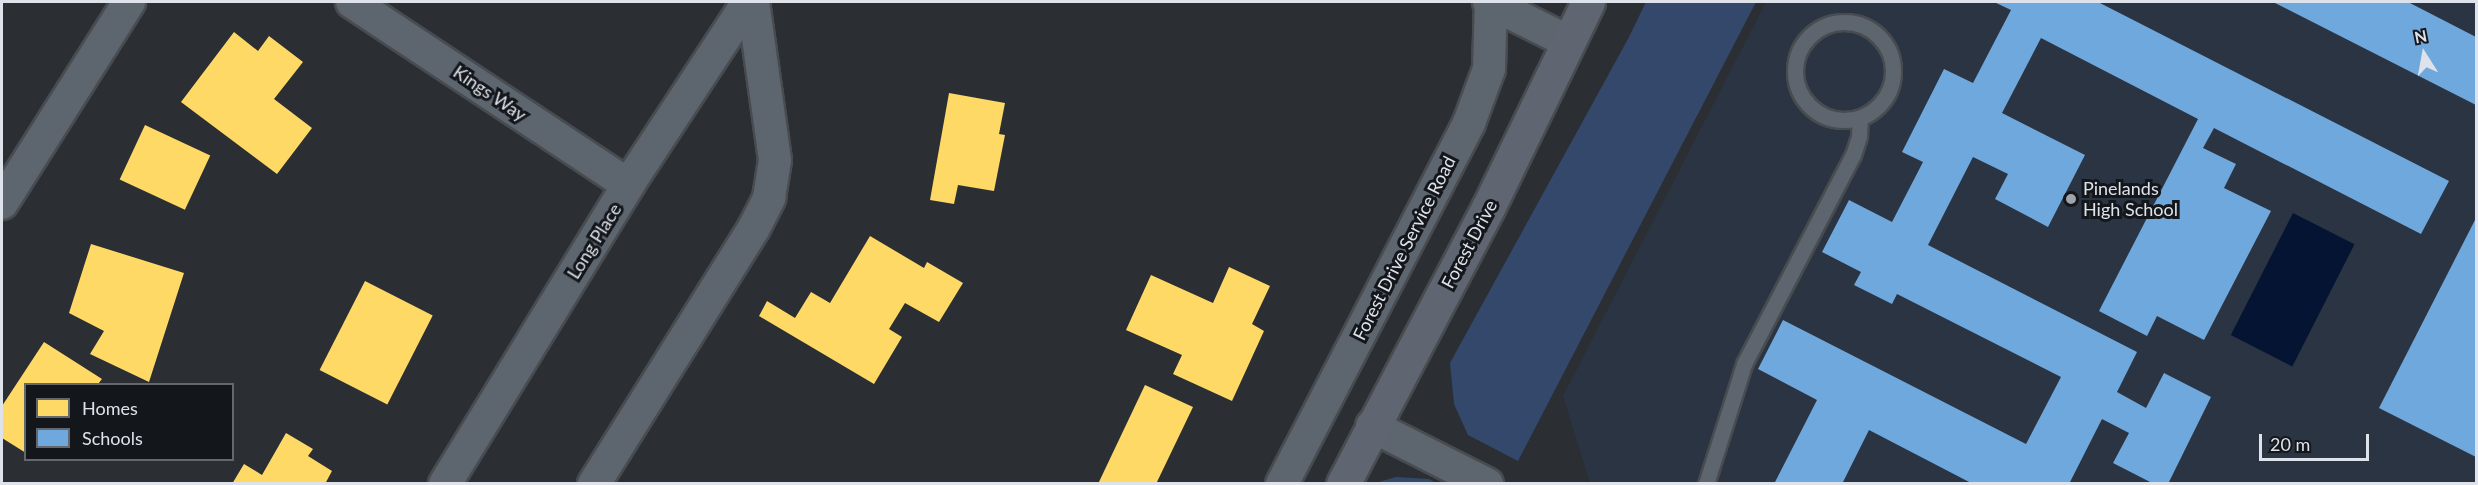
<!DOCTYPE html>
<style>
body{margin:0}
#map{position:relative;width:2478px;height:485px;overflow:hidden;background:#2b2f34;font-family:Lato,sans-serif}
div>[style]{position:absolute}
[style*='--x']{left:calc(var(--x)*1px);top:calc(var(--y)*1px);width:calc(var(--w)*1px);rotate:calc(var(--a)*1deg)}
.built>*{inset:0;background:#2b3443}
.green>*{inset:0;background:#33486a}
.water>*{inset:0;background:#041432;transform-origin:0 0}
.homes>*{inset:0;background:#ffd966;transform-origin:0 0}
.schools>*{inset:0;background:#6fa8dc}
.roads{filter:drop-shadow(2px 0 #484c50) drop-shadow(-2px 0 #484c50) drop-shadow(0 2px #484c50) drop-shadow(0 -2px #484c50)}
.service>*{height:15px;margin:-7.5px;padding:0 7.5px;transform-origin:7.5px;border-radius:7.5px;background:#5d656f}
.service>.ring{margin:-7.5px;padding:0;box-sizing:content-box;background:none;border:15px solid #5d656f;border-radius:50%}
.minor>*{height:32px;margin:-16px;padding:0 16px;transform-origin:16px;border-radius:16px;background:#5d656f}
.secondary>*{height:33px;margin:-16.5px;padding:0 16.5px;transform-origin:16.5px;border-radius:16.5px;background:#5f6672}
.dots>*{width:16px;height:16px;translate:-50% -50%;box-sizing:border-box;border:3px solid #13161a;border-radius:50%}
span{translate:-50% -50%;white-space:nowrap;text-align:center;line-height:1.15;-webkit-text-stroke:6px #13161a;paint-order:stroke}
.street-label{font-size:18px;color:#dee2ea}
.poi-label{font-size:18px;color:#dee2ea}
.left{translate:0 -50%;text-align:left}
.frame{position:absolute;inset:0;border:3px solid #dee2ea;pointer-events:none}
.legend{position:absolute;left:24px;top:383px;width:210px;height:78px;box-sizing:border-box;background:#13161a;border:2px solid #64686d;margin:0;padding:8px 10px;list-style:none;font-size:18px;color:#dee2ea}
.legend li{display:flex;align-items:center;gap:12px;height:30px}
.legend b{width:30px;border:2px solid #64686d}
.north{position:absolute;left:2394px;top:24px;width:60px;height:60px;-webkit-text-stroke:4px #13161a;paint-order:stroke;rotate:349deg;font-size:16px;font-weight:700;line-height:24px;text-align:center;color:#dee2ea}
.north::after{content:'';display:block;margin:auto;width:21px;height:27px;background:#dee2ea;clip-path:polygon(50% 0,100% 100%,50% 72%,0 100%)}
.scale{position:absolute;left:2259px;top:434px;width:110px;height:27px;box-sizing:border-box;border:3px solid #dee2ea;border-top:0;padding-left:8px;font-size:18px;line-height:21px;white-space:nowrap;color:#dee2ea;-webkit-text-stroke:4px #13161a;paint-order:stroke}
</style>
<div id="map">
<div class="built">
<i style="clip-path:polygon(1766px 2px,2476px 2px,2476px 483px,1590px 483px,1563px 396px)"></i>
</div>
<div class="green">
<i style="clip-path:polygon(1646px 2px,1756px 2px,1518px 461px,1468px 435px,1454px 404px,1450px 363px,1628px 39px)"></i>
<i style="clip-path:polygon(1396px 477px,1429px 479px,1436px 483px,1375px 483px)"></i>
</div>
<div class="water">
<i style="left:2293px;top:213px;width:69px;height:137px;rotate:27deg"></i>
</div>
<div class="homes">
<i style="clip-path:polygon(234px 32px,258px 51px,269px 36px,303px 62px,274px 99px,312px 128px,277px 174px,181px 102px)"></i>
<i style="clip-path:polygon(949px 93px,1005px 103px,999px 134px,1005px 135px,994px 191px,958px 185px,954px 204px,930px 200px)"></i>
<i style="left:145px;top:125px;width:72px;height:60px;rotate:25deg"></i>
<i style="clip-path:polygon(870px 236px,924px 268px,927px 262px,963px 283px,939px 322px,905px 303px,889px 329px,902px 337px,874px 384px,759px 316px,767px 301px,795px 318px,811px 292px,830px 303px)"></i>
<i style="clip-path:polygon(91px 244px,184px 273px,149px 382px,90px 354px,104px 331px,69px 313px)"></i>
<i style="clip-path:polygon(1229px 267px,1270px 286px,1252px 324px,1264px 331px,1232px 401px,1173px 374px,1182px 355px,1126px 330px,1151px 275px,1213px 303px)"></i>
<i style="left:365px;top:281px;width:76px;height:100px;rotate:27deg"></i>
<i style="clip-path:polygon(44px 342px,102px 379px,98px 384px,26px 384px,26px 453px,2px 438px,2px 406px)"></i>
<i style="clip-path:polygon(1145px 385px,1193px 407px,1156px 484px,1098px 484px)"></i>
<i style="clip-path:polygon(286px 433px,313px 449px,308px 456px,332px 471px,325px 484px,232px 484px,244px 464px,262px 475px)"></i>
</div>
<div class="schools">
<i style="clip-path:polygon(1994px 2px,2098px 2px,2449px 181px,2421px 234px,2214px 128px,2203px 148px,2236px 164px,2224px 188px,2271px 211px,2204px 340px,2157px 316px,2147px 336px,2099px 311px,2198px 119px,2041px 38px,2002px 113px,2085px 155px,2048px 227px,1995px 199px,2008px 174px,1973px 157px,1928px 245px,2137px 352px,2117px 392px,2146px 408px,2164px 373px,2211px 397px,2168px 484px,2154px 484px,2113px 463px,2129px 433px,2102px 419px,2069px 484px,1973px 484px,1869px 430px,1842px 484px,1774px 484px,1817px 400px,1758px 369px,1783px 320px,2026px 444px,2061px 377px,1897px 294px,1892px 304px,1854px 285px,1861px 272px,1822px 252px,1849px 200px,1892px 222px,1923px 162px,1902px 152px,1944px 69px,1973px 83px,2011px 10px)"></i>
<i style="clip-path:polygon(2273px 2px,2408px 2px,2476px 37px,2476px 105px)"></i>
<i style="clip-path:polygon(2476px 218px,2476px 457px,2379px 408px)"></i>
</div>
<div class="roads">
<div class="service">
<i class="ring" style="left:1795px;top:22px;width:83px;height:83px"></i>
<i style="--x:1706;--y:484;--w:126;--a:-72.4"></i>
<i style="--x:1744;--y:364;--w:236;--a:-62.5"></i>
<i style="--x:1853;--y:155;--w:20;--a:-72"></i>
<i style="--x:1859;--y:136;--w:18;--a:-87"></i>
</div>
<div class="minor">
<i style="--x:352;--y:2;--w:331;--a:33.5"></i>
<i style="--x:1489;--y:2;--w:87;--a:26.6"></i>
<i style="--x:2;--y:203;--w:238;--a:-57.7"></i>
<i style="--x:1372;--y:426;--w:129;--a:26.8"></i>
<i style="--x:445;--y:484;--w:351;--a:-58.5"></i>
<i style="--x:628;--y:185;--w:219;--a:-56.7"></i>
<i style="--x:594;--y:484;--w:302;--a:-58"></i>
<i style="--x:754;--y:228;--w:34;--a:-63"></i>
<i style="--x:769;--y:198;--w:38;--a:-81"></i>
<i style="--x:775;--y:160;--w:160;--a:-97.9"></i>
<i style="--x:1282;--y:484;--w:407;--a:-62.6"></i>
<i style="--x:1469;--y:123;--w:58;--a:-69.7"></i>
<i style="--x:1489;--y:69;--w:67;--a:-88.3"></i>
</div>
<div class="secondary">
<i style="--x:1343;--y:484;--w:312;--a:-62.3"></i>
<i style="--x:1488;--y:208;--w:229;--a:-64.1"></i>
</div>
</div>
<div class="dots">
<i style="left:2071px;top:199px;background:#9fa3aa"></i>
</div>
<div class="street-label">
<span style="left:490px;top:93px;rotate:34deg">Kings Way</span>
<span style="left:594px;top:241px;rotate:-58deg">Long Place</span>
<span style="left:1469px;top:244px;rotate:-62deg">Forest Drive</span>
<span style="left:1404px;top:248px;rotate:-63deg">Forest Drive Service Road</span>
</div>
<div class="poi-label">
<span class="left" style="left:2083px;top:199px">Pinelands<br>High School</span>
</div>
<div class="frame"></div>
<ul class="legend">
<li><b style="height:16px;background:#ffd966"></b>Homes</li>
<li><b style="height:16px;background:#6fa8dc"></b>Schools</li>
</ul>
<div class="north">N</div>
<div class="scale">20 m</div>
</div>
